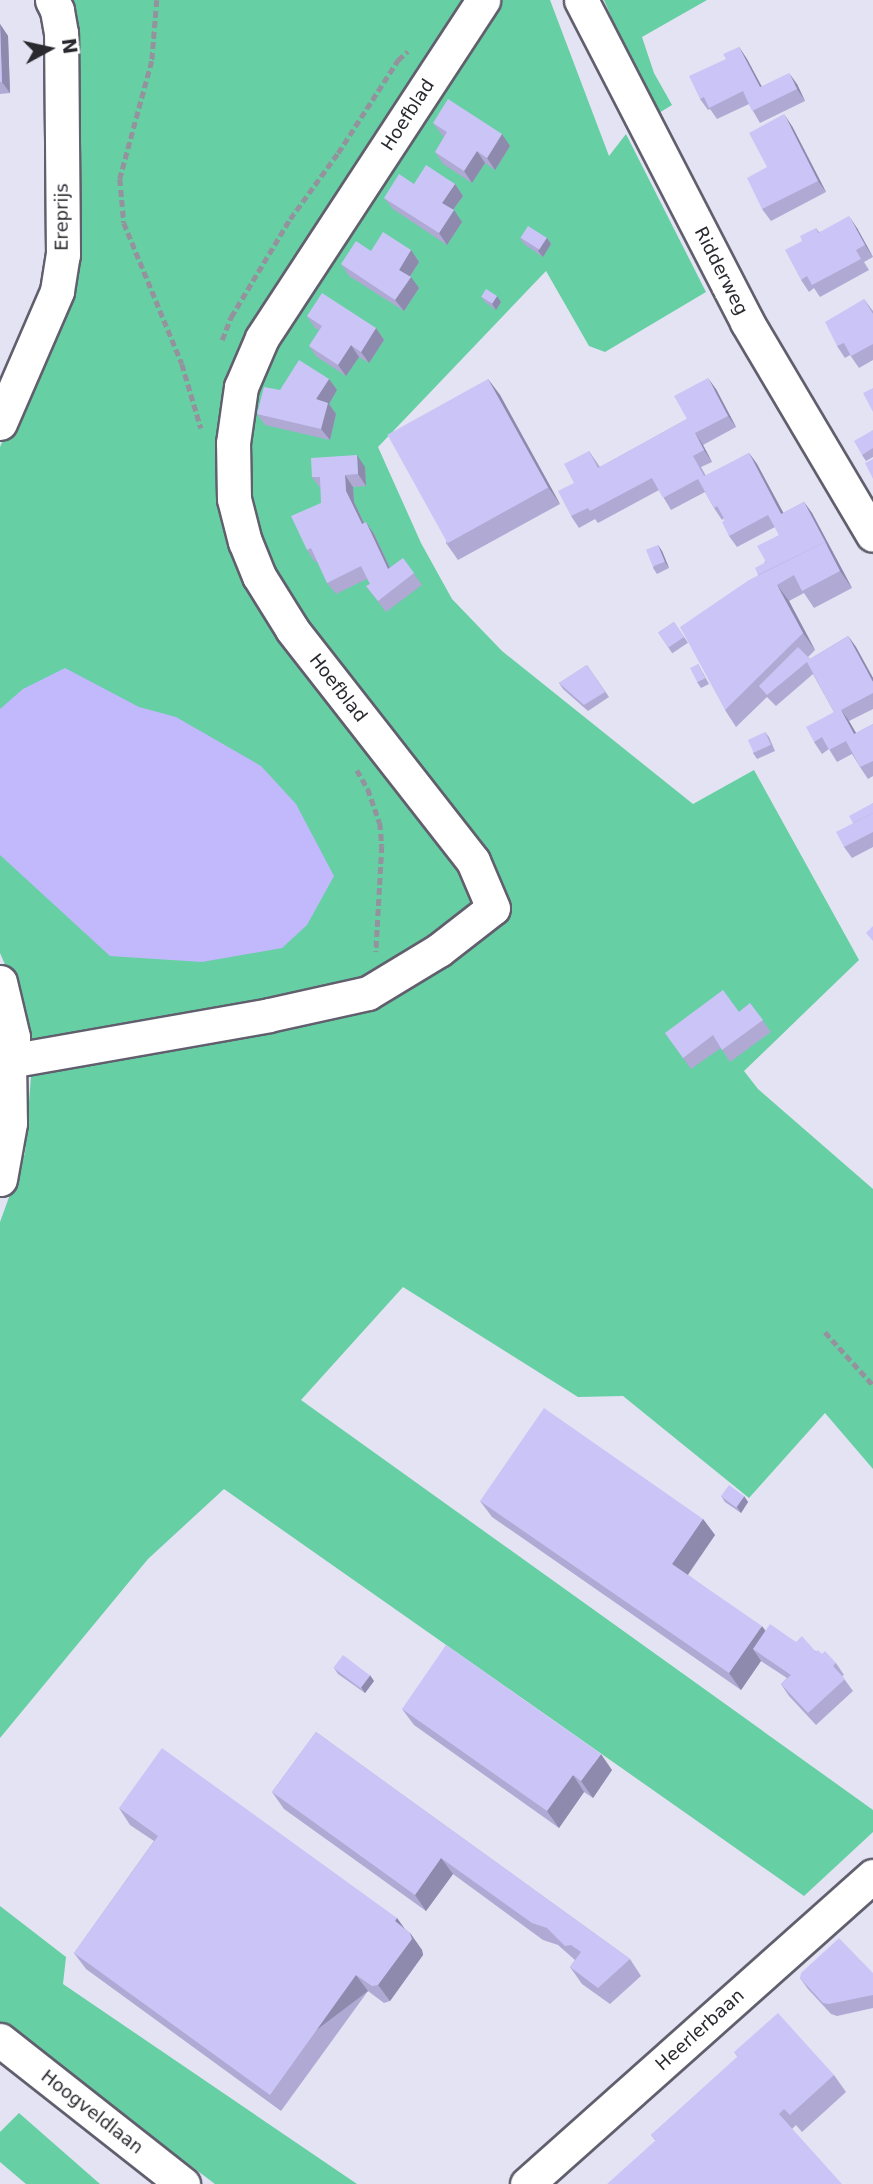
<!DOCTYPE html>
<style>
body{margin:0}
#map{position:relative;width:873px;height:2184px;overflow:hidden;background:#e4e3f3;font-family:"DejaVu Sans",sans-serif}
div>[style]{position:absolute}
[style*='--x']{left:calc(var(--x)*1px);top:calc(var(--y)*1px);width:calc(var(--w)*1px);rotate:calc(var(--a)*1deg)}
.green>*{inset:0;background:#66cfa4}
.water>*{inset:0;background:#c2b9fc}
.path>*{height:4.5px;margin-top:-2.25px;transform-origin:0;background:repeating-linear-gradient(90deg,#93929d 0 7px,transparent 0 10.5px)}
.roads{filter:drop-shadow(2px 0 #615f6d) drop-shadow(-2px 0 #615f6d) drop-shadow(0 2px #615f6d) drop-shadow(0 -2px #615f6d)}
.minor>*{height:33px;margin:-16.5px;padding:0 16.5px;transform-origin:16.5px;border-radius:16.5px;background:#fff}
.wall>*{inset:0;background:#afa9d4;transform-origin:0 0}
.shaded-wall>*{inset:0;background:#8e8aad;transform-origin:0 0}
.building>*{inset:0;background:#cbc5f7;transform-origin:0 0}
span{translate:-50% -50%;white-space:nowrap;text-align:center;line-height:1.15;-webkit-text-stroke:7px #fff;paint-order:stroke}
.street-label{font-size:18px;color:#2a292f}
.north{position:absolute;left:14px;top:14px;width:70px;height:70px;-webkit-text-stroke:5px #fff;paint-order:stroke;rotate:82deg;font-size:19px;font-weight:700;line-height:28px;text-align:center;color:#2a292f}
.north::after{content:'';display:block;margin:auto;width:24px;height:32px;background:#2a292f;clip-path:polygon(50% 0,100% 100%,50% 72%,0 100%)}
</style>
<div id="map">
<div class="green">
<i style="clip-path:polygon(71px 0,550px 0,609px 156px,626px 134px,706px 292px,605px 352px,589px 346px,546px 271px,378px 447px,421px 543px,452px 599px,502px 651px,693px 804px,754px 770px,859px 960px,744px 1071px,758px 1089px,873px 1189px,873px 1469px,825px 1413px,749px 1498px,623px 1396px,578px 1397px,403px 1287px,301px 1400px,873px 1810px,873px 1832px,804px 1896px,224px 1489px,148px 1559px,0 1738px,0 1222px,25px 1153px,32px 1063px,22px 1004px,0 953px,0 447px,74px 268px)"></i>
<i style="clip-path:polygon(604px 0,707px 0,642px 37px,654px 73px,672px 105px,654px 116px)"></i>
<i style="clip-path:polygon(0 1906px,66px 1957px,63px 1984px,357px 2184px,215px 2184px,0 2022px)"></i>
<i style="clip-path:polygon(19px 2113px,100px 2184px,26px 2184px,0 2162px,0 2132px)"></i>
</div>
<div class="water">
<i style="clip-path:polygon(65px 668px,139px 707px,176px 717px,261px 766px,296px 804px,334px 876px,307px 925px,282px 948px,202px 962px,110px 956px,0 855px,0 709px,23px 689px)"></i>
</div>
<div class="path">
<i style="--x:157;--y:0;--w:61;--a:94.7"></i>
<i style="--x:152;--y:61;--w:122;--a:105.2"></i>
<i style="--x:120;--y:179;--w:44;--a:84.8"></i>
<i style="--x:124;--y:223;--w:152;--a:67.6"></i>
<i style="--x:182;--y:364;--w:67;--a:73.5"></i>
<i style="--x:222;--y:340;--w:25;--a:-69"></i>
<i style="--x:231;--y:317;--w:114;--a:-59"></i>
<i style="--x:290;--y:219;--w:82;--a:-54"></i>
<i style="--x:338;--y:153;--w:111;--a:-57.2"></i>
<i style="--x:398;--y:60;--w:13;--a:-42"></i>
<i style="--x:357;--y:770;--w:22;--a:60"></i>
<i style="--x:368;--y:789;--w:36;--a:71"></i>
<i style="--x:380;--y:823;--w:23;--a:85"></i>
<i style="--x:382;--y:846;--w:106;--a:93.2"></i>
<i style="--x:825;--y:1332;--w:72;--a:47.8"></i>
</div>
<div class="roads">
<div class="minor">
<i style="--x:581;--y:0;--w:362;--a:62.7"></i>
<i style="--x:747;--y:322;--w:247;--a:59.4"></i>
<i style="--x:0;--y:423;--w:144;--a:-66.6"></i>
<i style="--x:57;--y:291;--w:36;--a:-81"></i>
<i style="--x:63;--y:255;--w:222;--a:-90.5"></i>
<i style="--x:61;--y:33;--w:23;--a:-100"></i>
<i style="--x:57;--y:10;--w:11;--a:-117"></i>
<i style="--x:0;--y:982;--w:57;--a:76.7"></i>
<i style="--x:13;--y:1037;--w:24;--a:99"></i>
<i style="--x:9;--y:1061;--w:62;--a:89.1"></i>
<i style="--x:10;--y:1123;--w:57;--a:100.1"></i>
<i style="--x:9;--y:1061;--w:264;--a:-10"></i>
<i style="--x:269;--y:1015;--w:101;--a:-12.5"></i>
<i style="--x:368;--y:993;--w:83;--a:-31.2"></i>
<i style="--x:439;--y:950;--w:68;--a:-37.9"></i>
<i style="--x:493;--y:908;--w:51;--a:-113.1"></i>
<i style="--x:473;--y:861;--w:294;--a:-128"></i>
<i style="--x:292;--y:629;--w:62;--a:-121.9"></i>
<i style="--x:259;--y:576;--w:37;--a:-112"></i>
<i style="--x:245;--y:542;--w:44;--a:-104.3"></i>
<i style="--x:234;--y:499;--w:56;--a:-91"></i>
<i style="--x:233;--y:443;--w:57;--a:-81.9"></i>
<i style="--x:241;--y:387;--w:53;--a:-66.8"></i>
<i style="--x:262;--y:338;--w:404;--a:-56.8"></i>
<i style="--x:0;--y:2040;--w:233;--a:38.2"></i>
<i style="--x:527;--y:2184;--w:463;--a:-41.7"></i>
</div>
</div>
<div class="wall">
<i style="clip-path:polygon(0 24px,8px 36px,10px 93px,0 94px)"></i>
<i style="clip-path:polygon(739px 47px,747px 59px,761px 86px,797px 84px,805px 101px,760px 123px,749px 104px,717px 119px,710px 109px,708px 110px,700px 99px,726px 59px)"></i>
<i style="clip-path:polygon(433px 123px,510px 146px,495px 170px,485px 163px,472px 183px,443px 164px,435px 152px,444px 137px,441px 134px)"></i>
<i style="clip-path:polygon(792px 126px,826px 192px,771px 221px,762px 209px,767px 167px)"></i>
<i style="clip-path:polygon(414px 184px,455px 184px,463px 196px,453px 210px,462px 222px,447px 245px,393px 209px,384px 198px)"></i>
<i style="clip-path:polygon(816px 228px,819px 232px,857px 228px,873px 257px,864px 262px,869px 270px,820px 297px,814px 288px,809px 292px,801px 280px,802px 241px)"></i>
<i style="clip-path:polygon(520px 238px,547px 238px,551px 244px,543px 257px,524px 244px)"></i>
<i style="clip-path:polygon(411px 250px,419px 262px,410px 277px,419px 288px,404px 311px,349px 276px,341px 264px,371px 251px)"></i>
<i style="clip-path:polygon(481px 296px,501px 302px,496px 310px,485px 302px)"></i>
<i style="clip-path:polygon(864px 299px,873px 311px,873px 360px,859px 368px,850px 355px,845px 358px,837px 346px)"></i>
<i style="clip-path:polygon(307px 316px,376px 328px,384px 340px,369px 363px,359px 357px,346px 376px,317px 357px,309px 346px,319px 330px,315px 328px)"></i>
<i style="clip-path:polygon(329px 379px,337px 390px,329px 404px,336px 414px,330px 440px,265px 425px,257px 414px,280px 390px)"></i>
<i style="clip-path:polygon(488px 379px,500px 395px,560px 504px,458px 560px,446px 543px)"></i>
<i style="clip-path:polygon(716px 389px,736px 427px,703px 445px,712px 462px,701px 467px,706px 476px,749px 453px,757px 464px,783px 513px,804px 502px,812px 513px,852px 588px,814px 608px,804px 593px,789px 601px,815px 650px,808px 657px,810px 659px,848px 636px,856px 647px,873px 678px,873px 709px,849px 721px,856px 733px,873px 724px,873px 776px,868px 779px,860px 767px,852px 754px,837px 762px,829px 749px,822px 754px,814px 742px,834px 712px,813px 674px,776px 706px,767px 697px,736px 727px,725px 710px,758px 575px,779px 535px,775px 527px,737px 547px,729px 536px,724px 518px,722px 520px,714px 508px,705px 492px,671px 510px,659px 490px,598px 523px,595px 519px,579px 528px,571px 516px,574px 483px,589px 451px,600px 467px,687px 419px)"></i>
<i style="clip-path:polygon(873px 430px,873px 457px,866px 461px,862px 455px)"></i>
<i style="clip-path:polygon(365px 467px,366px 486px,353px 487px,354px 502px,364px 523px,366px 522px,374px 534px,390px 568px,403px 558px,422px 585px,386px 612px,366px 586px,370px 584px,367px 579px,336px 594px,327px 583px,317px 561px,315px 562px,307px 550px,321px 503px,321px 489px,312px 477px)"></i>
<i style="clip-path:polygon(658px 545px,662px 551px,669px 568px,657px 574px,653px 568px)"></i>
<i style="left:674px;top:622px;width:25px;height:19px;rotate:56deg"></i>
<i style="clip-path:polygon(698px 664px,709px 684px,701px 688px,697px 682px)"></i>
<i style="clip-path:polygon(587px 665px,609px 697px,588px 711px,563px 689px,559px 683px)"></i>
<i style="clip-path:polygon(765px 732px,769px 737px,775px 751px,757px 759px,753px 753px)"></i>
<i style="clip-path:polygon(873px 803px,873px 847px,852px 858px,844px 847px,853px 823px)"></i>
<i style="clip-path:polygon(750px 1003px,771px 1032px,730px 1062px,721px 1048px,691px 1069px,665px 1033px,739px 1012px)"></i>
<i style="clip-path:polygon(721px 1496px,744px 1496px,748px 1502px,741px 1513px,725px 1502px)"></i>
<i style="clip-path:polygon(480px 1501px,703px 1519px,715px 1535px,688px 1575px,765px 1631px,796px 1642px,822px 1654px,836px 1663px,844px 1675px,842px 1676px,853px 1691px,816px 1725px,789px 1696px,781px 1684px,787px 1678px,761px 1661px,741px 1690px,492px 1517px)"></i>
<i style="clip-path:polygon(334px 1668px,374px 1681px,365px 1693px,338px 1674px)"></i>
<i style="clip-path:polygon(402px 1709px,612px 1770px,593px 1798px,584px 1792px,559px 1828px,414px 1725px)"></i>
<i style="clip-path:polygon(316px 1732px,630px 1959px,641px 1976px,610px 2004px,582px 1984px,570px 1967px,575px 1960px,558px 1945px,543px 1940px,453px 1874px,426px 1911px,284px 1809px,272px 1792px)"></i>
<i style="clip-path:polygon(119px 1808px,397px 1918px,405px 1929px,410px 1933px,422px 1950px,423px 1955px,390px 2001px,384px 2003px,368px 1991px,281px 2111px,86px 1969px,74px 1953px,154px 1841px,130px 1825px)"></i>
<i style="clip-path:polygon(873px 1973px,873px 2008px,837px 2016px,831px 2014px,808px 1989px,800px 1978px)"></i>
<i style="clip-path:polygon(734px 2052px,834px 2075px,846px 2092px,802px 2132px,796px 2125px,792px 2129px,655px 2140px,651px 2135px,738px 2057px)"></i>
</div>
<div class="shaded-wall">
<i style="clip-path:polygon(0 24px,8px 36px,10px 93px,2px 82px)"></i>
<i style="clip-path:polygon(739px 47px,747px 59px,768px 98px,760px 87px)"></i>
<i style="clip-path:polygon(789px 73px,797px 84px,805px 101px,797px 89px)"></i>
<i style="clip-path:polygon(784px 114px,792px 126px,826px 192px,818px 181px)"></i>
<i style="clip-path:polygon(502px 134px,510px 146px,495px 170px,487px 158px)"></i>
<i style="clip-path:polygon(477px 151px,485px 163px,472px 183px,464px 171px)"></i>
<i style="clip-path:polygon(455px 184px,463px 196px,450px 214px,442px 203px)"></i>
<i style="clip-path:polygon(454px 210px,462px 222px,447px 245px,439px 233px)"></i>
<i style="clip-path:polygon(849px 216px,857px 228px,873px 257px,865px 245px)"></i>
<i style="clip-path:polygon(547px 238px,551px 244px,543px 257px,538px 251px)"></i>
<i style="clip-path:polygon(411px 250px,419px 262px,407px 281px,399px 270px)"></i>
<i style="clip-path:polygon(411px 277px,419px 288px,404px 311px,395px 300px)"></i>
<i style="clip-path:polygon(497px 296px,501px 302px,496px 310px,492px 304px)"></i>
<i style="clip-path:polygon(376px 328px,384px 340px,369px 363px,361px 352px)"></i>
<i style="clip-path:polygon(351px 345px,359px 357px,346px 376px,338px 365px)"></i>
<i style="clip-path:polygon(708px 378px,716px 389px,736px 427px,728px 416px)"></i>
<i style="clip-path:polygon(329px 379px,337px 390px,329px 404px,336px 414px,330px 440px,321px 429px,316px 399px)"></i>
<i style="clip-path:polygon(488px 379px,500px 395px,560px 504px,548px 487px)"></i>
<i style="clip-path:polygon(695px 433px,703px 445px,712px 462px,704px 450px)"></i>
<i style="clip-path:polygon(749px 453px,757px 464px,790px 525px,781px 514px)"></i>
<i style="clip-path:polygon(357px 455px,365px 467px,366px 486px,358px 474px)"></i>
<i style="clip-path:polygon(345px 475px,353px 487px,354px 502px,370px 536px,362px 524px,346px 491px)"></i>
<i style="clip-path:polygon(804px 502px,812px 513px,852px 588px,840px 571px)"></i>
<i style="clip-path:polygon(366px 522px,374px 534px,396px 581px,388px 569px)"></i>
<i style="clip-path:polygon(658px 545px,662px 551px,669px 568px,665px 562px)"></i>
<i style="clip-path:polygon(777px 585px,789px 601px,815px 650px,803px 633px)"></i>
<i style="clip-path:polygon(848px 636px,856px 647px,873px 678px,873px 682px)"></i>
<i style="clip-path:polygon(841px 710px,849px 721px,863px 745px,854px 734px)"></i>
<i style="clip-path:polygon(744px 1496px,748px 1502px,741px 1513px,737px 1507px)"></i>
<i style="clip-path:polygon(703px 1519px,715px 1535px,684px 1580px,672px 1564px)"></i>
<i style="clip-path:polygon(762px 1626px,774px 1642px,753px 1649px,761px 1661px,741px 1690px,729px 1673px)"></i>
<i style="clip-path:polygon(370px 1675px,374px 1681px,365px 1693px,361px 1687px)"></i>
<i style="clip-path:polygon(601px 1754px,612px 1770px,593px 1798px,581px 1781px)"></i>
<i style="clip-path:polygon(573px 1775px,584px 1792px,559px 1828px,547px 1811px)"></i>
<i style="clip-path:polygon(441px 1858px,453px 1874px,426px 1911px,415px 1895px)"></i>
<i style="clip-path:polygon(397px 1918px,409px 1935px,395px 1921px)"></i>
<i style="clip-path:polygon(410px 1933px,422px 1950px,423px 1955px,390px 2001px,378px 1985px)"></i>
<i style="left:356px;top:1975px;width:20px;height:148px;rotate:53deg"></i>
</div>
<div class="building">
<i style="clip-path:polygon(0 24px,2px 82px,0 82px)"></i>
<i style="clip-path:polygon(739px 47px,760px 87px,789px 73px,797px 89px,752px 111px,743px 91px,709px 108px,704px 97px,700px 99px,689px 76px,726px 59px,723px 54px)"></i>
<i style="clip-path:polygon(448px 99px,502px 134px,487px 158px,477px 151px,464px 171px,435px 152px,447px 132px,433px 123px)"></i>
<i style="clip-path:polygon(784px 114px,818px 181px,762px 209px,747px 178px,767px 167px,749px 133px)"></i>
<i style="clip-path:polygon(426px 165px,455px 184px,442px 203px,454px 210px,439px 233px,384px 198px,399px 174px,414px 184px)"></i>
<i style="clip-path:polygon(849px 216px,865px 245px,856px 250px,861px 259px,812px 285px,807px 276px,801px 280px,785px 250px,802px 241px,800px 236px,816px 228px,818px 233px)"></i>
<i style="left:528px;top:226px;width:22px;height:14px;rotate:32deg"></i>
<i style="clip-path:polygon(383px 232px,411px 250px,399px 270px,411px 277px,395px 300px,341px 264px,356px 241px,371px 251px)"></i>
<i style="left:486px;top:289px;width:13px;height:9px;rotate:32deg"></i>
<i style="clip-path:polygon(322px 293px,376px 328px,361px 352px,351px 345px,338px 365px,309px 346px,322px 326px,307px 316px)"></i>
<i style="clip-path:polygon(864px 299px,873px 314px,873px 344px,851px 356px,844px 343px,837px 346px,825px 322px)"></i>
<i style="clip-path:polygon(299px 360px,329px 379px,316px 399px,328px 403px,321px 429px,257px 414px,264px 387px,280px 390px)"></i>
<i style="clip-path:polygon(708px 378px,728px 416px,695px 433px,704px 450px,693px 456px,704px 476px,749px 453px,781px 514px,804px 502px,828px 547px,825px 542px,758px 575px,755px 568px,766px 562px,757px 546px,779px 535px,768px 515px,729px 536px,722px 522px,725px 520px,717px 506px,714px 508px,698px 479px,663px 498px,652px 478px,590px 511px,588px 508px,571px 516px,558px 491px,574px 483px,564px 464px,589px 451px,598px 468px,687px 419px,674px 396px)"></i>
<i style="left:488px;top:379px;width:124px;height:115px;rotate:61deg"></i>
<i style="clip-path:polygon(873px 388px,873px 412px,863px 393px)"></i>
<i style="clip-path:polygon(873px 430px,873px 448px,862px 455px,854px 441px)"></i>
<i style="clip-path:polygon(357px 455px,358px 474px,345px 475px,346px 491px,362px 524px,366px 522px,388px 569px,403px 558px,414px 573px,378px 601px,366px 586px,370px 584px,361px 566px,327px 583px,311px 548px,307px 550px,291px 516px,321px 503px,320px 477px,312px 477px,311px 458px)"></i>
<i style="clip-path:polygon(873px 459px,873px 479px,865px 463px)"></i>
<i style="clip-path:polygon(825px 542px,840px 571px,802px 591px,794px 575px,777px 585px,803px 633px,725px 710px,680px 627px,749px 580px)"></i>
<i style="left:658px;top:545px;width:18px;height:13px;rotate:68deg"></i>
<i style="left:674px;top:622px;width:18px;height:19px;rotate:56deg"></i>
<i style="clip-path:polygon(848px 636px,873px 682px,873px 693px,841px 710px,854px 734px,873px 724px,873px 761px,860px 767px,846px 741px,829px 750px,822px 737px,814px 742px,806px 727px,834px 712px,807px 662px,767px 695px,759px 686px,798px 647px,810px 659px)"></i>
<i style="left:698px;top:664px;width:16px;height:9px;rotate:63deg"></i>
<i style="clip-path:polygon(587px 665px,605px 692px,584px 705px,559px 683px)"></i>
<i style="left:765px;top:732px;width:14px;height:19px;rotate:65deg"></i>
<i style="clip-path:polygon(873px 803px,873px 813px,853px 823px,849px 816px)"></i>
<i style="clip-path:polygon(873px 813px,873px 832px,844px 847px,836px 832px)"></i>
<i style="clip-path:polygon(873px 926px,873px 941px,866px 933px)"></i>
<i style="clip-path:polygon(723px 990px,739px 1012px,750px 1003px,763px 1020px,722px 1050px,713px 1035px,683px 1058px,665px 1033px)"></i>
<i style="clip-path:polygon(544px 1408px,703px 1519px,672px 1564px,762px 1626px,729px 1673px,480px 1501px)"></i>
<i style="left:729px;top:1485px;width:19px;height:14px;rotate:36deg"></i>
<i style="clip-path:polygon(770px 1624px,796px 1642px,802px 1636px,816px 1652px,818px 1650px,822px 1654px,825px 1651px,836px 1663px,833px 1666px,845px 1679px,808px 1713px,781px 1684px,791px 1675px,753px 1649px)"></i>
<i style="clip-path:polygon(446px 1645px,601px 1754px,581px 1781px,573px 1775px,547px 1811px,402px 1709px)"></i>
<i style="left:343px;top:1655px;width:34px;height:16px;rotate:37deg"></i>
<i style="clip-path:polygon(316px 1732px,630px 1959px,598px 1988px,570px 1967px,581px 1952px,571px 1945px,565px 1946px,547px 1928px,532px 1923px,441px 1858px,415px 1895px,272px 1792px)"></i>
<i style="clip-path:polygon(162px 1748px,397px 1918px,395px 1921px,410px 1933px,412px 1939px,378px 1985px,372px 1986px,356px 1975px,270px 2095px,74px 1953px,158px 1836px,119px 1808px)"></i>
<i style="clip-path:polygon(839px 1938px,873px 1973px,873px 1995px,829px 2004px,823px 2003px,800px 1978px,801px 1973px)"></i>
<i style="clip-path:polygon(778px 2013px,834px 2075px,790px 2115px,784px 2109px,779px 2114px,842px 2184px,607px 2184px,656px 2140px,651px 2135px,738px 2056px,734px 2052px)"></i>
</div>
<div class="street-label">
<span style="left:408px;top:115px;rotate:-57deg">Hoefblad</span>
<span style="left:62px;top:217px;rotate:-90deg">Ereprijs</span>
<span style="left:721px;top:271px;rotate:63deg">Ridderweg</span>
<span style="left:338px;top:688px;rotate:52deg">Hoefblad</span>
<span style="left:700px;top:2030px;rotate:-42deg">Heerlerbaan</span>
<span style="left:92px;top:2112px;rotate:38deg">Hoogveldlaan</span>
</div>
<div class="north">N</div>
</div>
